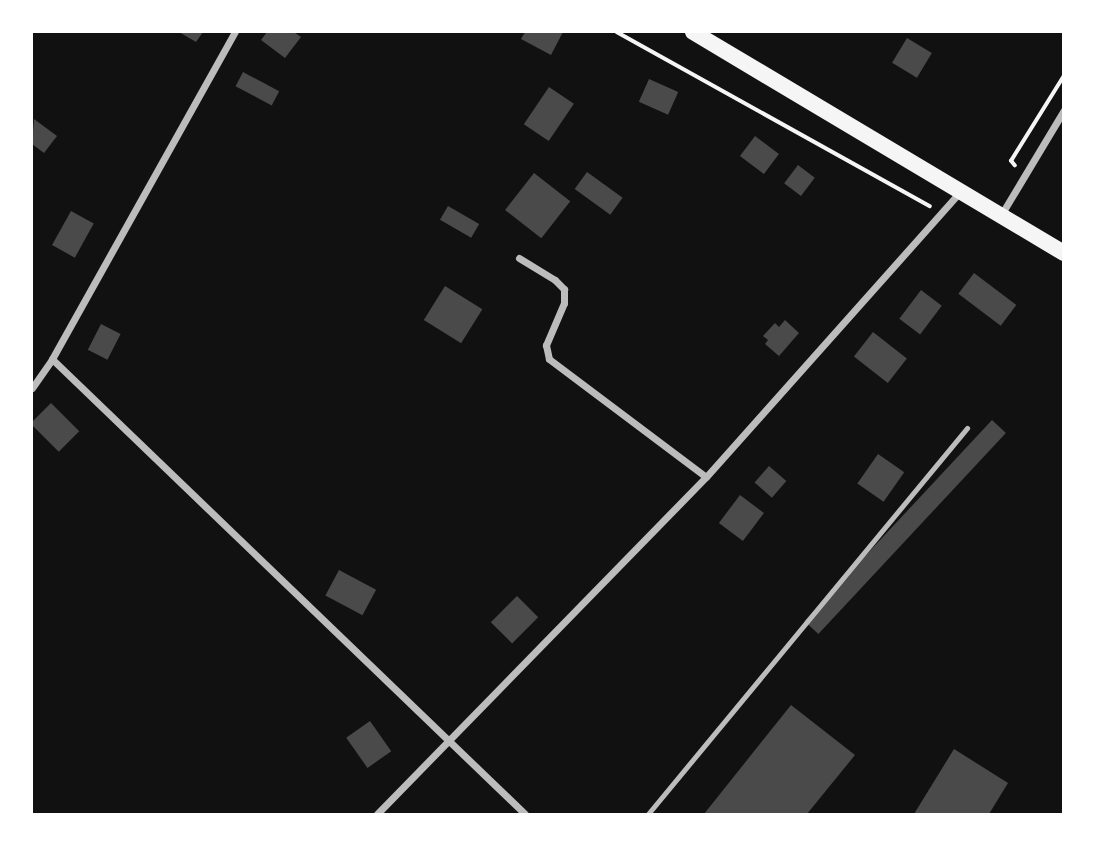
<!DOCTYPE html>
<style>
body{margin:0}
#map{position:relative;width:1095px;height:846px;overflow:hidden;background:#111;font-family:"Golos Text",sans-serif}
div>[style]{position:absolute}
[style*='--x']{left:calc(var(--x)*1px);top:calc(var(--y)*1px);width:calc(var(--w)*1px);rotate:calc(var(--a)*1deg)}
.building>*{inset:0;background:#4a4a4a;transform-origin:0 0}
.path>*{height:3.5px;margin:-1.75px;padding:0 1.75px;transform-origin:1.75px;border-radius:1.75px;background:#f5f5f5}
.service>*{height:5px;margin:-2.5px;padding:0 2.5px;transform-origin:2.5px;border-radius:2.5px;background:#bcbcbc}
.minor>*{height:7px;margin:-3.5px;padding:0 3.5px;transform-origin:3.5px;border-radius:3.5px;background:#bcbcbc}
.primary>*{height:16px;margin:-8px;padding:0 8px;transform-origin:8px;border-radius:8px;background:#f5f5f5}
span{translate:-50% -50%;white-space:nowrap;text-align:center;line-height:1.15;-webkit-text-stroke:7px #fff;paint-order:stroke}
.frame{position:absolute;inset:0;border:33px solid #fff;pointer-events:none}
</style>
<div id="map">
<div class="building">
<i style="clip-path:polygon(179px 32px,203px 32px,196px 42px)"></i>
<i style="clip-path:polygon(267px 32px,294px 32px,301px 37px,285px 58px,261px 40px)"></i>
<i style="clip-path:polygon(525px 32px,563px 32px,551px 55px,521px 39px)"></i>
<i style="left:907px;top:38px;width:29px;height:29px;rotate:31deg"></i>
<i style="left:243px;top:72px;width:41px;height:16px;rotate:28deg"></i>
<i style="left:649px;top:79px;width:32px;height:25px;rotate:24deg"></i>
<i style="left:549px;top:87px;width:30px;height:45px;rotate:34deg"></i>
<i style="clip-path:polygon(34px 119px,57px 136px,44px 153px,32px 144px)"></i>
<i style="left:755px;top:136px;width:30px;height:25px;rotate:37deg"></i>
<i style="left:798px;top:165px;width:21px;height:23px;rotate:37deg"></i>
<i style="left:587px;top:172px;width:44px;height:21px;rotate:36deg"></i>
<i style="left:534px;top:173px;width:46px;height:47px;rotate:38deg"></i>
<i style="left:448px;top:206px;width:36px;height:16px;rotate:30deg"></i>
<i style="left:71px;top:211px;width:26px;height:39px;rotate:29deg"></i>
<i style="left:974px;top:273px;width:53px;height:26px;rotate:37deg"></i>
<i style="left:445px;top:286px;width:44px;height:40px;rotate:32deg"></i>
<i style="left:921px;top:290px;width:26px;height:36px;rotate:37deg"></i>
<i style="clip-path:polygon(785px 320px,799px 333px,779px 356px,765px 344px,768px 340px,763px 336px,775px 323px,779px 327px)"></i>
<i style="left:101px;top:324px;width:22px;height:29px;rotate:27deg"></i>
<i style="left:873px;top:332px;width:43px;height:31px;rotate:38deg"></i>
<i style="left:51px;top:403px;width:40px;height:29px;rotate:45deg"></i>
<i style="left:992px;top:420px;width:19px;height:275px;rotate:43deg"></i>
<i style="left:878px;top:454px;width:32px;height:36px;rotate:35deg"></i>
<i style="left:769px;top:466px;width:23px;height:22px;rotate:41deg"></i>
<i style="left:740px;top:495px;width:30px;height:35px;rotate:37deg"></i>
<i style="left:339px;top:570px;width:42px;height:29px;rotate:28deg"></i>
<i style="left:517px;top:596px;width:30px;height:37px;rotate:45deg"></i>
<i style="clip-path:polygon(791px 705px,855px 755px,807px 814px,704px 814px)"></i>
<i style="left:370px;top:721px;width:37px;height:29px;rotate:55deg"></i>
<i style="clip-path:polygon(954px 749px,1008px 783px,989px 814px,914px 814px)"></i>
</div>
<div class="path">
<i style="--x:617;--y:32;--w:358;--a:29.1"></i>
<i style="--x:1015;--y:166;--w:6;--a:-129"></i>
<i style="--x:1011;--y:161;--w:100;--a:-58.1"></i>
</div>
<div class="service">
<i style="--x:648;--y:814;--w:501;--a:-50.43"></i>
</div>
<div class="minor">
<i style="--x:1001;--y:215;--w:122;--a:-59"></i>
<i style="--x:519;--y:258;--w:42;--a:31.4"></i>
<i style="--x:555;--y:280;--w:13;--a:45"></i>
<i style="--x:564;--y:289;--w:14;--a:90"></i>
<i style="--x:564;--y:303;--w:46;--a:113.2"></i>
<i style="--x:546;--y:345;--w:14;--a:78"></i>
<i style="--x:549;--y:359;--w:196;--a:36.9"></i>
<i style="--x:52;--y:359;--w:656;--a:43.89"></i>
<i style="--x:32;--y:388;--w:35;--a:-55"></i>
<i style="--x:52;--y:359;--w:375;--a:-60.8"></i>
<i style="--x:377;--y:814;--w:471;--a:-45.7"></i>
<i style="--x:706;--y:477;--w:382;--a:-48.3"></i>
</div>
<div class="primary">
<i style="--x:693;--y:32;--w:432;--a:30.8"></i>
</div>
<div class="frame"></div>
</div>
